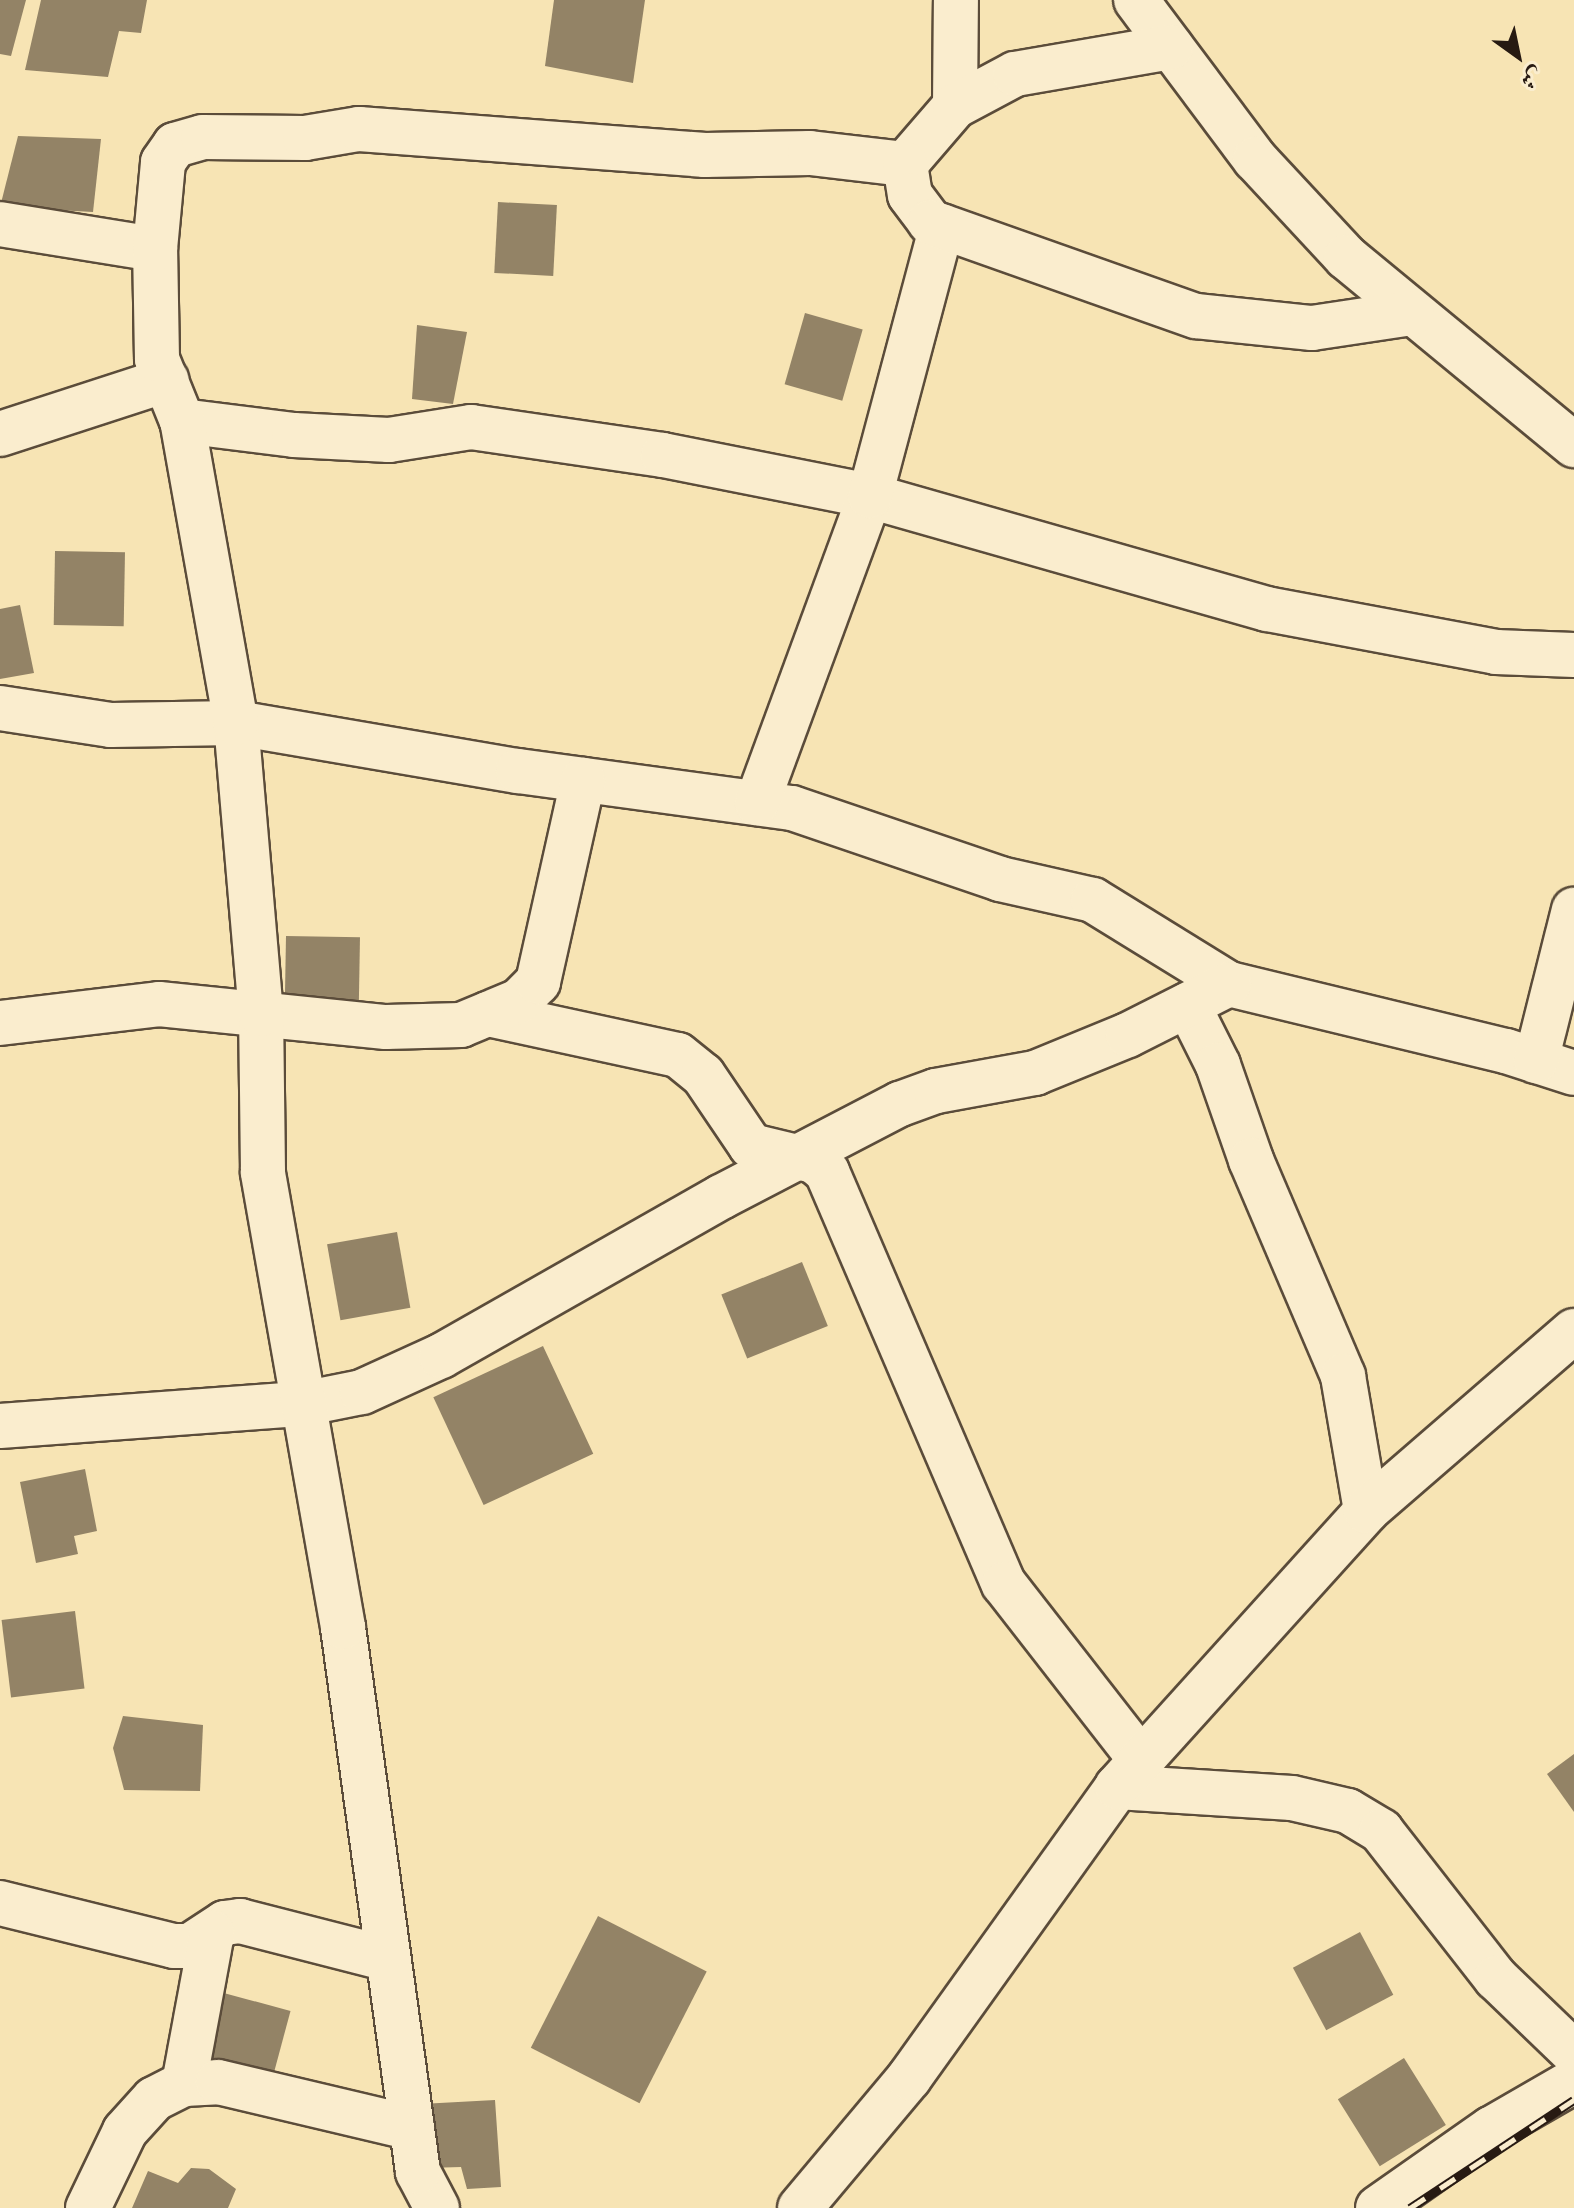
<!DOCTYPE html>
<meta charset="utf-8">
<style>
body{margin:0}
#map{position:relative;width:1574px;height:2208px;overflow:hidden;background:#f7e4b4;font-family:"Sorts Mill Goudy",Amiri,serif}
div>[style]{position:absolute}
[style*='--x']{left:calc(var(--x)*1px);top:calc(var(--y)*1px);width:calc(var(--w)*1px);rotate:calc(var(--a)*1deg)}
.building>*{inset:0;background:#938366;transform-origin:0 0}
.roads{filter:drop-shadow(2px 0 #5b4c3a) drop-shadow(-2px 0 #5b4c3a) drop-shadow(0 2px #5b4c3a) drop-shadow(0 -2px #5b4c3a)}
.minor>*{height:44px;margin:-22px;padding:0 22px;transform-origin:22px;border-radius:22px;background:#faedce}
.rail>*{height:9px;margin-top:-4.5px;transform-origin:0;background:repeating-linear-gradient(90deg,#faedce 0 18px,#271a12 0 36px);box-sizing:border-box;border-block:2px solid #271a12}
span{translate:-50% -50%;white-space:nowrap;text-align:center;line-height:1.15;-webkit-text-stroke:8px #faedce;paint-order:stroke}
.north{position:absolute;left:1478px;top:16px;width:80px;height:80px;-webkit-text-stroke:6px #faedce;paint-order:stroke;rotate:147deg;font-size:22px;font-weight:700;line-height:32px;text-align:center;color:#271a12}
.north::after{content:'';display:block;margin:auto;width:28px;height:36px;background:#271a12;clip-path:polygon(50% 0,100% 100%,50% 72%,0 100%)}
</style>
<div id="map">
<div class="building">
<i style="clip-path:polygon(0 0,26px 0,11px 56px,0 54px)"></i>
<i style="clip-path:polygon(41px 0,147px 0,141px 33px,119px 31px,108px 77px,25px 70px)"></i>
<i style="clip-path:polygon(554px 0,645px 0,633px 83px,545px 66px)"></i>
<i style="clip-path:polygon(18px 136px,101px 139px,93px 212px,0 207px)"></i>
<i style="left:498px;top:202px;width:59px;height:71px;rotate:3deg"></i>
<i style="left:805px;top:313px;width:60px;height:74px;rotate:16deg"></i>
<i style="clip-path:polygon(417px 325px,467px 332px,453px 404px,412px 399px)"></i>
<i style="left:55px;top:551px;width:70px;height:74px;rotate:1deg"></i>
<i style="clip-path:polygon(20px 605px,34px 673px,0 679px,0 609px)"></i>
<i style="left:286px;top:936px;width:74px;height:66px;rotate:1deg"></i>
<i style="left:397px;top:1232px;width:77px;height:71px;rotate:80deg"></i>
<i style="left:802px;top:1262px;width:69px;height:87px;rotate:68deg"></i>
<i style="left:543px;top:1346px;width:119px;height:121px;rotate:65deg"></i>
<i style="clip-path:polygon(85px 1469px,97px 1531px,74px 1536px,78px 1554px,36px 1563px,20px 1482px)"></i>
<i style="left:75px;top:1611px;width:78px;height:74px;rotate:83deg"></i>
<i style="clip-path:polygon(123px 1716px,203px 1725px,200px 1791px,124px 1790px,113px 1748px)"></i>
<i style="clip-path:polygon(1574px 1754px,1574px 1812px,1547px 1774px)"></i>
<i style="left:598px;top:1916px;width:122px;height:148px;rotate:27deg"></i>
<i style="left:1360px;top:1932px;width:71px;height:76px;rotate:62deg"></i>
<i style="left:220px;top:1992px;width:73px;height:67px;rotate:15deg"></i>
<i style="left:1404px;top:2058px;width:79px;height:78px;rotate:58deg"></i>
<i style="clip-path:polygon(495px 2100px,501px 2187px,467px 2189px,461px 2167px,427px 2168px,421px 2104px)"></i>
<i style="clip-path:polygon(191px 2168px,209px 2169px,236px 2189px,228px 2208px,132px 2208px,148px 2171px,178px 2183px)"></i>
</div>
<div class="roads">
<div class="minor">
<i style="--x:1136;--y:0;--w:199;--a:53.2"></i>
<i style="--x:1255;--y:159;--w:134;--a:47.1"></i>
<i style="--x:1346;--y:257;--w:296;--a:39.5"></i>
<i style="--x:955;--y:106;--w:106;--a:-89.5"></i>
<i style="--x:905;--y:164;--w:77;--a:-49.2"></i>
<i style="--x:955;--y:106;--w:68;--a:-28.1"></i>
<i style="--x:1015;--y:74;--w:158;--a:-9.8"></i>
<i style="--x:0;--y:224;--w:157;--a:9.2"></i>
<i style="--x:182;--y:421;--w:113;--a:7.1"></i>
<i style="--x:294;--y:435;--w:95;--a:3"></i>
<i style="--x:389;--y:440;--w:83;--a:-9"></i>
<i style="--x:471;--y:427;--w:194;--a:8.3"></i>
<i style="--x:663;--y:455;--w:211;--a:11.2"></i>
<i style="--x:870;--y:496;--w:413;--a:15.9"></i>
<i style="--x:1267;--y:609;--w:233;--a:10.6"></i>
<i style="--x:1496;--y:652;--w:78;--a:2.2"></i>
<i style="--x:0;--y:434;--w:175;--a:-18"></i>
<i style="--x:0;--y:708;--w:112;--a:8.7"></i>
<i style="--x:111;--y:725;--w:125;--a:-0.9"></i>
<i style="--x:236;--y:723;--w:286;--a:9.7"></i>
<i style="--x:518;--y:771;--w:276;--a:7.7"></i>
<i style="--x:792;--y:808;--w:220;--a:18.8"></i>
<i style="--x:1000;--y:879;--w:95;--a:12.7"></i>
<i style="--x:1093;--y:900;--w:160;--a:31.7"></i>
<i style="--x:1229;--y:984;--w:285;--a:13.6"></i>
<i style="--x:1506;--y:1051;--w:71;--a:17.9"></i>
<i style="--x:757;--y:803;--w:327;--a:-69.8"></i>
<i style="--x:870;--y:496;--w:279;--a:-75.1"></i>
<i style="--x:1188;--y:1005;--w:67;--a:63.4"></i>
<i style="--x:1218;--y:1065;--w:101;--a:70.8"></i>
<i style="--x:1251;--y:1160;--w:235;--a:66.9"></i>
<i style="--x:1343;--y:1376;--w:137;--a:80.3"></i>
<i style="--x:488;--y:1014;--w:194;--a:12.2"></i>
<i style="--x:678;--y:1055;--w:32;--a:39"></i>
<i style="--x:703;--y:1075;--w:86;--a:55.9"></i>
<i style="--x:751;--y:1146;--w:65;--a:13.4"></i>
<i style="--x:814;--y:1161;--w:17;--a:40"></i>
<i style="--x:827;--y:1172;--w:448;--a:66.8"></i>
<i style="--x:1004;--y:1584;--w:224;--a:52.1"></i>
<i style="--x:0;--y:1023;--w:160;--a:-6.8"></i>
<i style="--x:159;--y:1004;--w:228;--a:5.8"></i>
<i style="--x:386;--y:1027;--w:75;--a:-1.5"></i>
<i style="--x:461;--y:1025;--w:63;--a:-22.5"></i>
<i style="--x:519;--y:1001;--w:27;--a:-45"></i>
<i style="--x:538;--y:982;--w:207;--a:-77.4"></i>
<i style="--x:1536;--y:1061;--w:156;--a:-75.9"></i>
<i style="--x:0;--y:1426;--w:303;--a:-4.2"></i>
<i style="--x:302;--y:1404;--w:61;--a:-11.3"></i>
<i style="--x:362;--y:1392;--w:87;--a:-24.5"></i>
<i style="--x:441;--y:1356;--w:322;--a:-29.6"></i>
<i style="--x:721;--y:1197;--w:202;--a:-27.5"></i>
<i style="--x:900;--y:1104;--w:38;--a:-20"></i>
<i style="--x:936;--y:1091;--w:101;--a:-10.3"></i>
<i style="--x:1035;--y:1073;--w:100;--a:-22.2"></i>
<i style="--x:1128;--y:1035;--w:113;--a:-26.8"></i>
<i style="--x:1117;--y:1787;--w:175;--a:3.6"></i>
<i style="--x:1292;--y:1798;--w:57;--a:13.1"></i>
<i style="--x:1348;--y:1811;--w:39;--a:31"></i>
<i style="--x:1381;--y:1831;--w:187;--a:52"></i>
<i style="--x:1496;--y:1978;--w:108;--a:43.9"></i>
<i style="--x:0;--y:1903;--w:179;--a:13.9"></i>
<i style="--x:174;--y:1946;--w:16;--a:0"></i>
<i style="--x:190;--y:1946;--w:42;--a:-33.3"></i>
<i style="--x:225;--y:1923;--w:15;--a:-8"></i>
<i style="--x:240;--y:1921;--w:153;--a:14.4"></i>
<i style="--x:184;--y:2084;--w:154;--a:-79.5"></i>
<i style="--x:88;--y:2208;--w:85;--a:-64.3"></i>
<i style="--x:125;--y:2131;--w:43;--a:-47.8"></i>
<i style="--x:154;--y:2099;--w:34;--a:-27"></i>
<i style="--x:184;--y:2084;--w:34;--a:-3"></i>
<i style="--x:218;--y:2082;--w:199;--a:13.3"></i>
<i style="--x:437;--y:2208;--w:41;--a:-117.8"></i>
<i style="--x:418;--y:2172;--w:550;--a:-97.84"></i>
<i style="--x:343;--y:1627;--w:462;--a:-100"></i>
<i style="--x:263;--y:1172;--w:158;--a:-90.7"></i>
<i style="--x:261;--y:1014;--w:292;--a:-94.9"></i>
<i style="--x:236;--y:723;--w:307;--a:-100.1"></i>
<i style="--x:182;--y:421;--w:67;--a:-112"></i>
<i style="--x:157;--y:359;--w:110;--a:-91"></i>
<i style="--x:155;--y:249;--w:87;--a:-84.7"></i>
<i style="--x:163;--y:162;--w:21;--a:-55"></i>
<i style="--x:175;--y:145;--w:29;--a:-16"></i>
<i style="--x:203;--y:137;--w:102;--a:0.6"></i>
<i style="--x:305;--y:138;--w:55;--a:-9.5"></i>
<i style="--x:359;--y:129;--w:347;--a:4.3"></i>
<i style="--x:705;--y:155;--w:105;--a:-1.1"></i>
<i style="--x:810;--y:153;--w:96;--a:6.6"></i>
<i style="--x:905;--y:164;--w:31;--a:81"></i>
<i style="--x:910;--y:195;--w:34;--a:53"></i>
<i style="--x:930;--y:222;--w:282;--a:19.5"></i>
<i style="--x:1196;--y:316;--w:117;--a:5.9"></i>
<i style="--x:1312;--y:328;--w:101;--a:-8.5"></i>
<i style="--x:800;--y:2208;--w:170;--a:-50"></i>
<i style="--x:909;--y:2078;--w:358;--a:-54.4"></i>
<i style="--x:1117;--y:1787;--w:372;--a:-47.9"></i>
<i style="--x:1366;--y:1511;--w:275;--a:-40.9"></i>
<i style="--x:1378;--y:2208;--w:138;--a:-35"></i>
<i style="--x:1491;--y:2129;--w:96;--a:-30"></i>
</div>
</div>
<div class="rail">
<i style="--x:1410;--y:2208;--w:196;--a:-33.4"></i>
</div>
<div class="north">ش</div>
</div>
